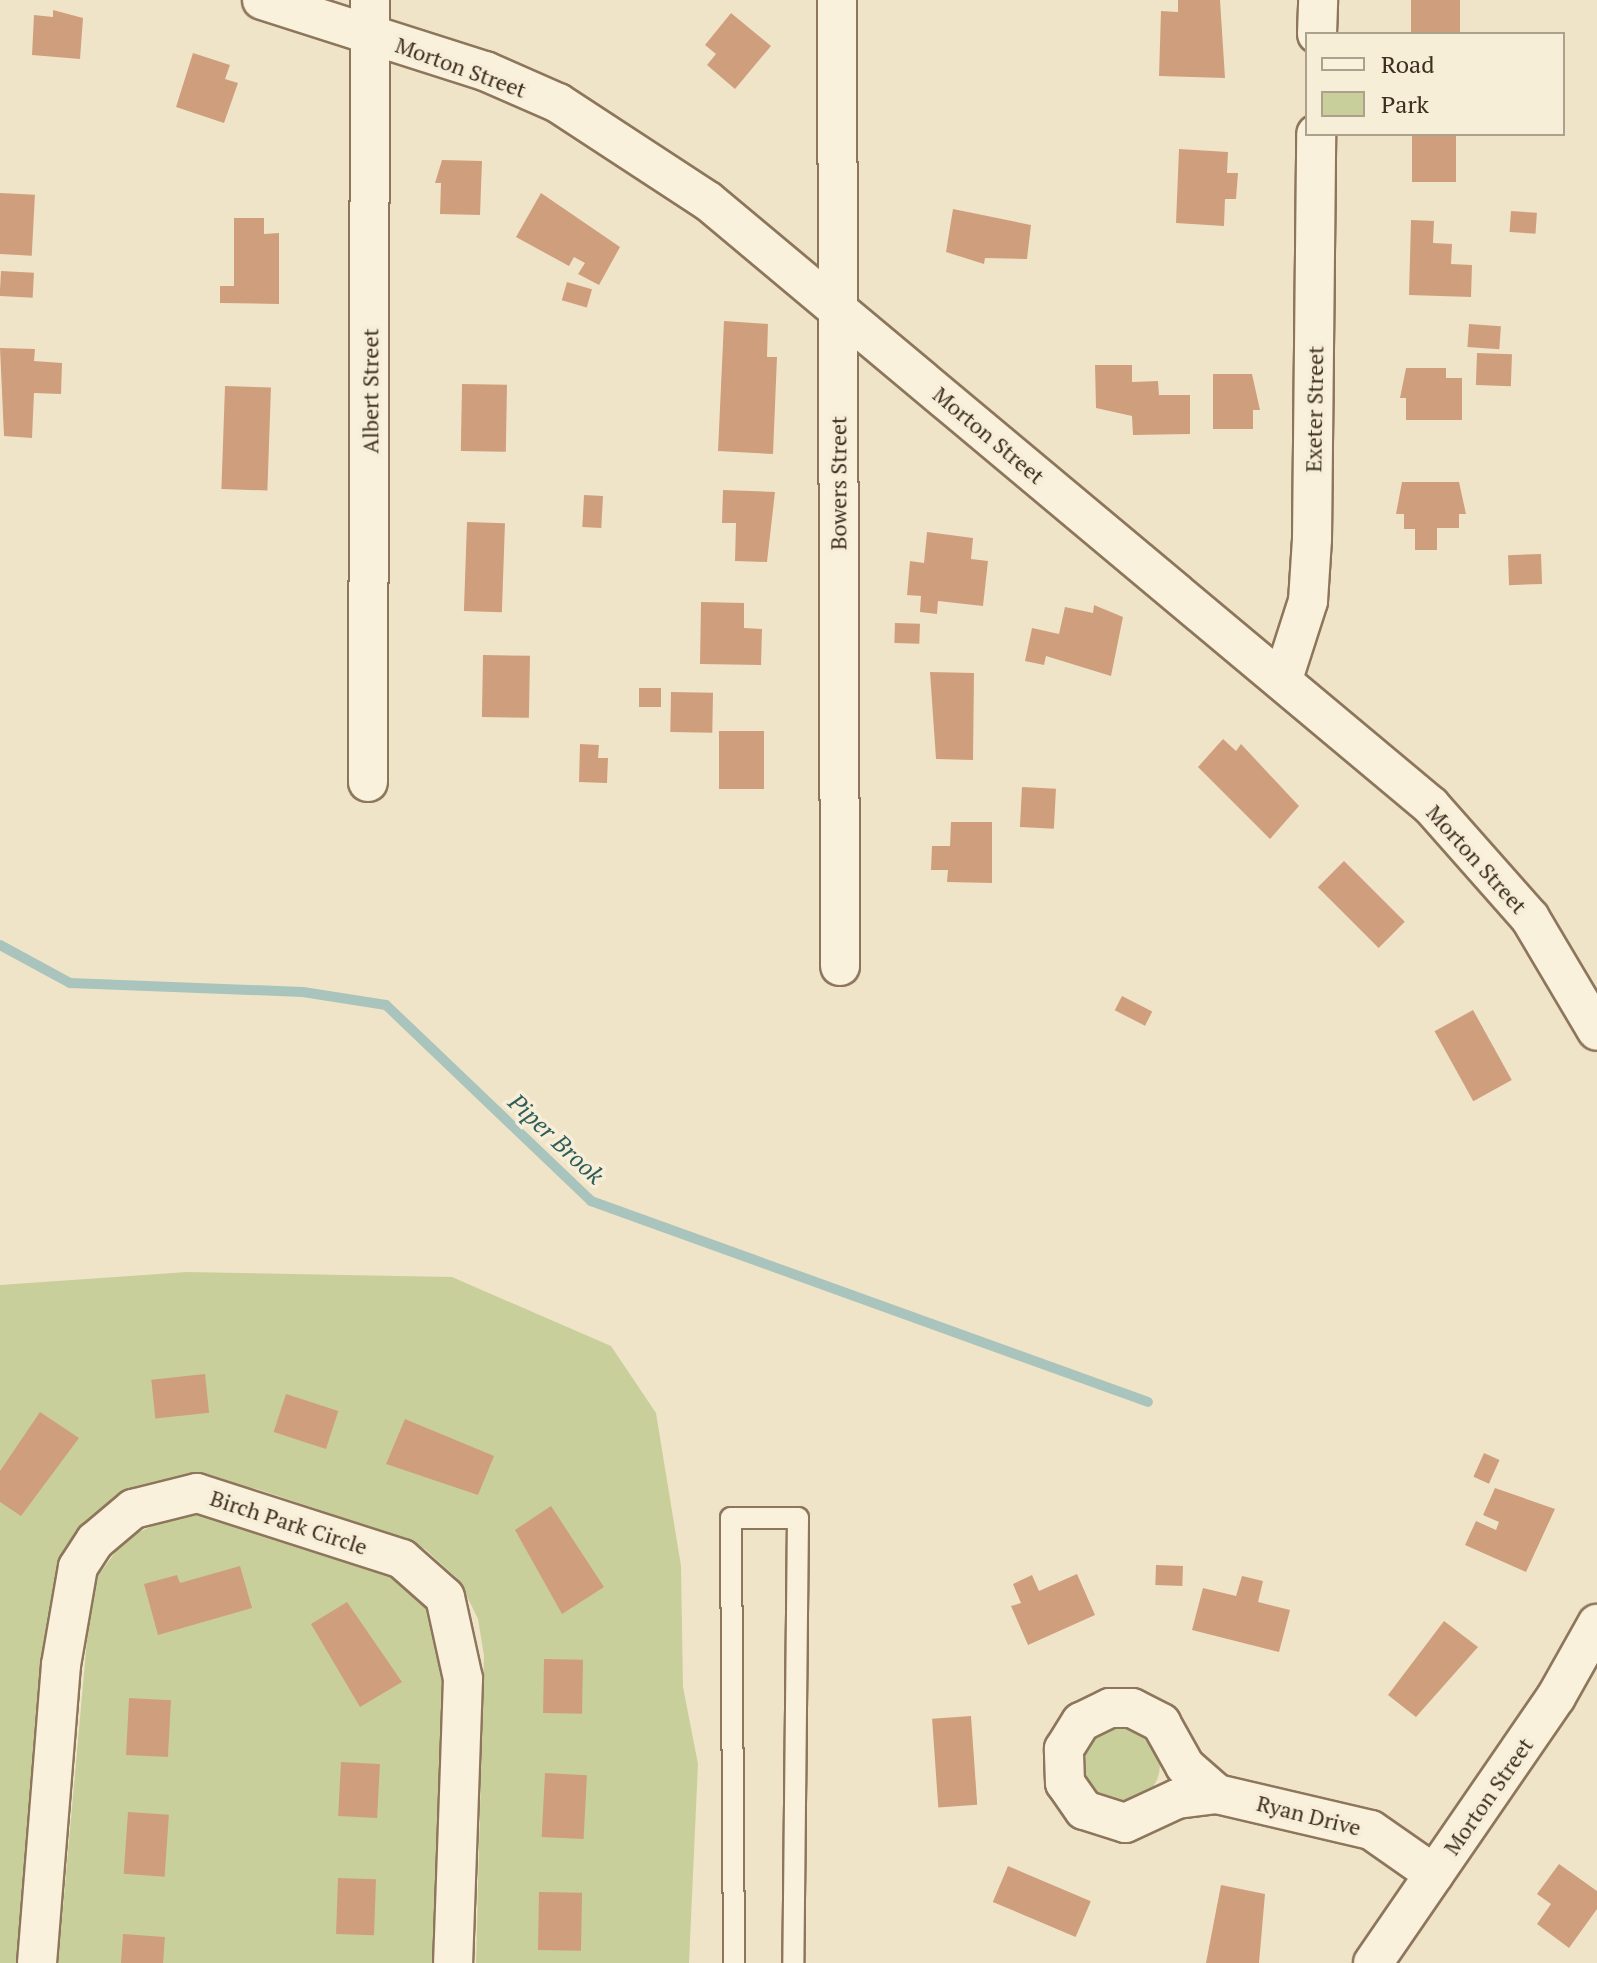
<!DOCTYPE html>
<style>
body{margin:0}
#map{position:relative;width:1597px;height:1963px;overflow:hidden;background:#f0e4c8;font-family:"PT Serif",serif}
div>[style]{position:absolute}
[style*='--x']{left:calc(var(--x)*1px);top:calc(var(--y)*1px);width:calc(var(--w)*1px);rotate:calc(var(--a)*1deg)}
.green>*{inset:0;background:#c9cf9b}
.round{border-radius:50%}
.stream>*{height:10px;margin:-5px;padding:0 5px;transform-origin:5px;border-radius:5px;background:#a9c4bc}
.building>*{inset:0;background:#cf9f7d;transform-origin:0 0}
.roads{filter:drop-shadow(2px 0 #8d765c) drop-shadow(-2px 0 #8d765c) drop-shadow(0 2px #8d765c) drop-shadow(0 -2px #8d765c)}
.service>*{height:20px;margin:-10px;padding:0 10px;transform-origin:10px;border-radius:10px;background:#faf1dc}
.minor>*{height:38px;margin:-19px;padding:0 19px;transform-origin:19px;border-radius:19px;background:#faf1dc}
span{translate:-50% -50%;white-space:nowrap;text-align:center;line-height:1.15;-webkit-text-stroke:7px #f7eed8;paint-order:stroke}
.street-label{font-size:22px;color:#3d2e20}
.water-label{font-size:24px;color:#2f5d5a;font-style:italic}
.legend{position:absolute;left:1305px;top:32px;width:260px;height:104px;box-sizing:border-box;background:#f7eed8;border:2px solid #ada18e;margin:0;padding:10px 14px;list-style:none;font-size:24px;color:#3d2e20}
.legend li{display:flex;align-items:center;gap:16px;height:40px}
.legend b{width:40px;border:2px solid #ada18e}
</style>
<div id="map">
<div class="green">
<i style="clip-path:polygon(187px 1272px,452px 1277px,611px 1346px,656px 1413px,681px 1566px,683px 1687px,698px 1764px,689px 1963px,476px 1963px,484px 1656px,478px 1619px,459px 1580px,425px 1549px,368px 1526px,257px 1489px,170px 1478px,117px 1498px,69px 1548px,56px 1576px,21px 1963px,0 1963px,0 1285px)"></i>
<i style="clip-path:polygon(175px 1515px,214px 1516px,361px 1565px,403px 1581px,430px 1604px,446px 1640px,438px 1963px,58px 1963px,92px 1584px,125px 1539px)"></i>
<i class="round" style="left:1084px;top:1727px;width:76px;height:76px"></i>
</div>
<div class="stream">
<i style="--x:0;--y:945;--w:80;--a:28.5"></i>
<i style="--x:70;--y:983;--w:233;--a:2.2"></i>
<i style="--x:303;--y:992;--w:84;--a:8.9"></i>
<i style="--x:386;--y:1005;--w:284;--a:43.7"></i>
<i style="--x:591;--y:1201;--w:592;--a:19.84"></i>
</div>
<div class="building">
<i style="clip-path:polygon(1178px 0,1220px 0,1225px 78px,1159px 76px,1161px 11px,1178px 12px)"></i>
<i style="left:1411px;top:0;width:49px;height:34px"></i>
<i style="clip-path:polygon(53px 10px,83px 18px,80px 59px,32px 55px,34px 15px,53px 17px)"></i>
<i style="clip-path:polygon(731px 13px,771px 46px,735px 89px,707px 65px,716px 54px,705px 45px)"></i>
<i style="clip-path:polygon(193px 53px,230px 65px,225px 79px,238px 83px,224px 123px,176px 107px)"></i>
<i style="left:1412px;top:134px;width:44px;height:48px"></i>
<i style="clip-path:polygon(1179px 149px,1228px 152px,1227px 173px,1238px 173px,1236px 199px,1225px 199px,1224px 226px,1176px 223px)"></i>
<i style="clip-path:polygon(442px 160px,482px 161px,480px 215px,440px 214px,441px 183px,435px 183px)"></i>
<i style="left:0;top:193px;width:35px;height:61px;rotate:3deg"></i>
<i style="clip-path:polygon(541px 193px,620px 247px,599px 285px,578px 274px,585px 263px,574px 257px,569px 266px,516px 237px)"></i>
<i style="clip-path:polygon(953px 209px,1031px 225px,1027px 259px,985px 258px,984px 264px,946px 252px)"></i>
<i style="left:1511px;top:211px;width:26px;height:21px;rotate:4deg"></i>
<i style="clip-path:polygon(234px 218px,264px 218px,264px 234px,279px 233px,279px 304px,220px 303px,220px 286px,234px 286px)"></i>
<i style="clip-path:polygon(1411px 220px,1434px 221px,1433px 243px,1452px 244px,1451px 264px,1472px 265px,1471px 297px,1409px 295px)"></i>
<i style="left:1px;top:271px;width:33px;height:25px;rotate:3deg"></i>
<i style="left:567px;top:282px;width:26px;height:19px;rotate:16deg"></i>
<i style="clip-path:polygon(724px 321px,768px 324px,767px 357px,777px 357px,773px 454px,718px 451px)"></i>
<i style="left:1469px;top:324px;width:32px;height:23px;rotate:4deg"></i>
<i style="clip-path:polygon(0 348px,35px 349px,34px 361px,62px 363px,61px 394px,34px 393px,32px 438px,4px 436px)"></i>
<i style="left:1477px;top:353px;width:35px;height:32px;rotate:2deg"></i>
<i style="clip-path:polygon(1095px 365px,1132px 365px,1132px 382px,1158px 381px,1159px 395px,1190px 395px,1190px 434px,1133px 435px,1132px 416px,1096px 408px)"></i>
<i style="clip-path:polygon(1406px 368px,1446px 368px,1446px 378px,1462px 378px,1462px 420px,1406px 420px,1406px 398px,1400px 398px)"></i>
<i style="clip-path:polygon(1213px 374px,1252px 374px,1260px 410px,1253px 410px,1253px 429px,1213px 429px)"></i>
<i style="left:462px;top:384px;width:45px;height:67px;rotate:1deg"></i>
<i style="left:225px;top:386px;width:46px;height:103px;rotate:2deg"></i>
<i style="clip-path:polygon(1402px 482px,1459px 482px,1466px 514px,1459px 514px,1459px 528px,1437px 528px,1437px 550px,1415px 550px,1415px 529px,1404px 529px,1404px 514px,1396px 514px)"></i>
<i style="clip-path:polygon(723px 490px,775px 492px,767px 562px,735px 561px,736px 523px,722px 523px)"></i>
<i style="left:584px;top:495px;width:19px;height:32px;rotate:3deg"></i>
<i style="left:467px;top:522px;width:38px;height:89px;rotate:2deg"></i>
<i style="clip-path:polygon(927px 532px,973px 538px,971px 559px,988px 561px,983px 606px,938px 601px,937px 614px,920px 612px,921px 596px,907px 595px,910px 561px,924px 563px)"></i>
<i style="left:1541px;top:554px;width:30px;height:33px;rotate:88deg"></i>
<i style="clip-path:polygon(701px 602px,744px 603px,744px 628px,762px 629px,761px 665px,700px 664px)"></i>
<i style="clip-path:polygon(1094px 605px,1123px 617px,1111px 676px,1046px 656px,1044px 665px,1025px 661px,1032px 628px,1059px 634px,1065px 607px,1093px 613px)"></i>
<i style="left:895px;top:623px;width:25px;height:20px;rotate:2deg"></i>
<i style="left:483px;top:655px;width:47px;height:62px;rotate:1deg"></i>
<i style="clip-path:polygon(930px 672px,974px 673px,973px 760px,936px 759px)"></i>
<i style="left:639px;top:688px;width:22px;height:19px"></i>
<i style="left:671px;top:692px;width:42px;height:40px;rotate:1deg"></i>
<i style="left:719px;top:731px;width:45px;height:58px"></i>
<i style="clip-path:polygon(1223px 739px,1236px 751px,1241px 744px,1299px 806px,1270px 839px,1198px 767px)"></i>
<i style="clip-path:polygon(580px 744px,599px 745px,598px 758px,608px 758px,607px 783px,579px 782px)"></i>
<i style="left:1022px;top:787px;width:34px;height:40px;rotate:3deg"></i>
<i style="clip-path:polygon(951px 822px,992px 822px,992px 883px,947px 882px,948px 870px,931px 870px,932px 846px,950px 846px)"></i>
<i style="left:1344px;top:861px;width:86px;height:37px;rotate:45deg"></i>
<i style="left:1122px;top:996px;width:34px;height:16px;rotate:27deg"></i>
<i style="left:1473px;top:1010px;width:80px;height:44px;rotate:61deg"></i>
<i style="left:205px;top:1374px;width:39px;height:54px;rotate:84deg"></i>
<i style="left:286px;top:1394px;width:55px;height:40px;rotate:18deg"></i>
<i style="clip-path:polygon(40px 1412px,79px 1438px,21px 1516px,0 1502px,0 1471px)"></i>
<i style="clip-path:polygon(405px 1419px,494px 1456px,478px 1495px,386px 1464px)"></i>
<i style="left:1484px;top:1453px;width:17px;height:26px;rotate:24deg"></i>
<i style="clip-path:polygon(1495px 1488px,1555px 1509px,1526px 1572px,1465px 1545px,1476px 1521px,1496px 1530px,1499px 1522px,1483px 1515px)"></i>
<i style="clip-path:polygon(551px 1506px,604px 1587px,562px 1614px,515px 1530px)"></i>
<i style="left:1156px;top:1565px;width:27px;height:20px;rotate:2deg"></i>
<i style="clip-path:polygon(240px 1566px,252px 1608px,158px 1635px,144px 1584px,177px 1575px,180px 1583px)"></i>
<i style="clip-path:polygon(1077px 1574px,1095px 1615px,1028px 1645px,1011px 1606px,1021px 1603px,1013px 1584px,1032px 1575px,1039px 1591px)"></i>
<i style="clip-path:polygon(1242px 1576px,1263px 1581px,1258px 1602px,1290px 1610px,1279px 1652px,1192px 1630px,1203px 1588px,1236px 1596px)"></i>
<i style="clip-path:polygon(347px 1602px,402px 1682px,360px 1707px,311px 1624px)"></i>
<i style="clip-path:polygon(1444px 1621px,1478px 1647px,1416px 1717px,1388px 1695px)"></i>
<i style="left:544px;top:1659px;width:39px;height:54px;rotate:1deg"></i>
<i style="left:129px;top:1698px;width:42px;height:57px;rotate:3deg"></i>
<i style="left:971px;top:1716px;width:89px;height:39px;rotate:86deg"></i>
<i style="left:341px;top:1762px;width:39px;height:54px;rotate:3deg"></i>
<i style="left:545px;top:1773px;width:42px;height:64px;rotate:3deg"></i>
<i style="left:128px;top:1812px;width:41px;height:62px;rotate:4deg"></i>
<i style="clip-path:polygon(1559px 1864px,1597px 1891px,1597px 1909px,1569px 1948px,1537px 1924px,1551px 1904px,1537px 1894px)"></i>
<i style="left:1008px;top:1866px;width:90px;height:39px;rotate:23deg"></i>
<i style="left:338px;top:1878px;width:38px;height:56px;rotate:2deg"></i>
<i style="clip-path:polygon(1221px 1885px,1265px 1894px,1259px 1963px,1206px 1963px)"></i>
<i style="left:539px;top:1892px;width:43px;height:58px;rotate:1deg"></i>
<i style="left:123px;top:1934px;width:42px;height:29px;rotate:4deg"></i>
</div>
<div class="roads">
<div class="service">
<i style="--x:734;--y:1963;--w:445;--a:-90.4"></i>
<i style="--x:731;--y:1518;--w:67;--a:0"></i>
<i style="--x:798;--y:1518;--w:445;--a:90.6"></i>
</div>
<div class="minor">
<i style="--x:262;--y:0;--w:234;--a:17.7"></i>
<i style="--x:485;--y:71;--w:80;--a:23.7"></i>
<i style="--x:558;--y:103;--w:179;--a:33.2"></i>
<i style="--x:708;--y:201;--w:943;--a:39.92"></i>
<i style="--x:1431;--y:806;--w:149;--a:48.5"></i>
<i style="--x:1530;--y:918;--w:131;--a:59.3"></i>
<i style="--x:837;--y:0;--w:966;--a:89.82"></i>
<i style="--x:1317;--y:34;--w:34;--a:-88"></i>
<i style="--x:1283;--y:679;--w:82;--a:-72.2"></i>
<i style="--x:1308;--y:601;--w:62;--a:-86.3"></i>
<i style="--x:1312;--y:539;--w:405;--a:-89.4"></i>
<i style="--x:368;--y:782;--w:782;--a:-89.85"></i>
<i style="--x:1110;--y:1708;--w:22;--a:0"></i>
<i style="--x:1132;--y:1708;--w:33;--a:27"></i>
<i style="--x:1161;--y:1723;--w:49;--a:60.8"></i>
<i style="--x:1185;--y:1766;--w:43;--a:41.2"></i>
<i style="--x:1217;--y:1794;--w:40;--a:172.9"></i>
<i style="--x:1177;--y:1799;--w:57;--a:155.2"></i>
<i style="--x:1125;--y:1823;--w:43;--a:-162.4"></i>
<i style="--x:1084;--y:1810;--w:33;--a:-125"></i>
<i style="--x:1065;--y:1783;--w:34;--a:-92"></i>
<i style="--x:1064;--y:1749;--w:32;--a:-58"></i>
<i style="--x:1081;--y:1722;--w:32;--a:-26"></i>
<i style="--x:1217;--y:1794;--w:158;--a:13.2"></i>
<i style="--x:1371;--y:1830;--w:77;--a:34.9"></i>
<i style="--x:37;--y:1963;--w:299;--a:-85.4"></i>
<i style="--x:61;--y:1665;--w:99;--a:-80.2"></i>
<i style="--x:78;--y:1567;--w:31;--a:-57"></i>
<i style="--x:95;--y:1541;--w:50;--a:-40.1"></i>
<i style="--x:133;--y:1509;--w:66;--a:-14"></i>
<i style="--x:197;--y:1493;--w:215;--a:17.8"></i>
<i style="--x:402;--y:1559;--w:57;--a:41.5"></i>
<i style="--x:445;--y:1597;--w:84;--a:77.6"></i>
<i style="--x:463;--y:1679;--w:284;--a:92"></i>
<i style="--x:1373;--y:1963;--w:323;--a:-55.5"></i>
<i style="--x:1556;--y:1697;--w:84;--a:-60.7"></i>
</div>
</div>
<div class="street-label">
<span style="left:461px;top:67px;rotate:20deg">Morton Street</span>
<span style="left:370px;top:391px;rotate:-90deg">Albert Street</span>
<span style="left:1314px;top:409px;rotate:-89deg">Exeter Street</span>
<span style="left:989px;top:435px;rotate:40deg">Morton Street</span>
<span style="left:838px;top:483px;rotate:-90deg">Bowers Street</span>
<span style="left:1477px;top:859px;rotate:48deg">Morton Street</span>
<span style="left:289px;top:1522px;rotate:18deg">Birch Park Circle</span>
<span style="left:1488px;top:1796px;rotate:-55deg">Morton Street</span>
<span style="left:1309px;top:1815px;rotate:14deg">Ryan Drive</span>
</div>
<div class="water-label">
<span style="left:556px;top:1139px;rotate:43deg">Piper Brook</span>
</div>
<ul class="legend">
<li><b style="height:10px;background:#faf1dc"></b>Road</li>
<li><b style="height:22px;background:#c9cf9b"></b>Park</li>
</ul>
</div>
